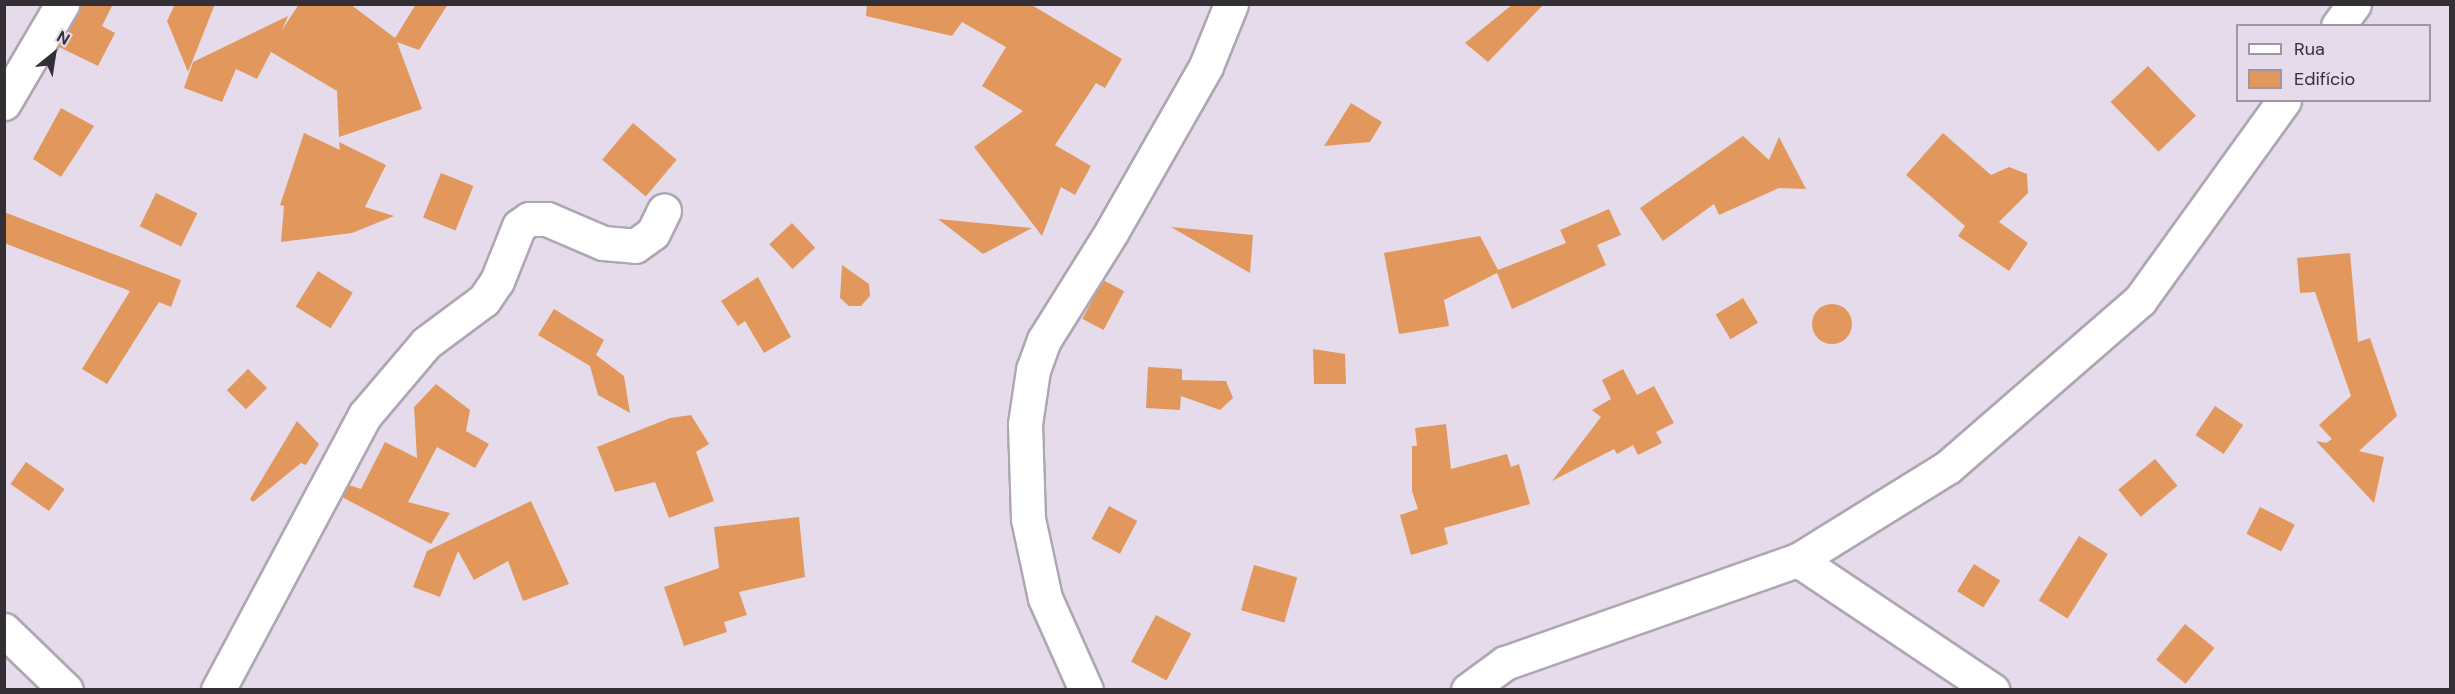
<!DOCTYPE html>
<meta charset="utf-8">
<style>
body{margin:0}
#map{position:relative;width:2455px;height:694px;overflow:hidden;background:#e5dbea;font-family:"DM Sans",sans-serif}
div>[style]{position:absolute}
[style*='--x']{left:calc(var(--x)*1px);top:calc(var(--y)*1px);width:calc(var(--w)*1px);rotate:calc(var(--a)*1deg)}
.building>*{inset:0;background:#e2985d;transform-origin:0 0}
.round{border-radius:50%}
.roads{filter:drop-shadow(2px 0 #afa6b4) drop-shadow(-2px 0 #afa6b4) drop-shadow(0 2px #afa6b4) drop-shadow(0 -2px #afa6b4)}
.minor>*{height:33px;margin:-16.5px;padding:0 16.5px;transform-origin:16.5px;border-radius:16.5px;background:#fff}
span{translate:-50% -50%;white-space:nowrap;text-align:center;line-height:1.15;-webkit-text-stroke:6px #e5dbea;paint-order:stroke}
.frame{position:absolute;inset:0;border:6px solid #332f35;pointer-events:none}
.legend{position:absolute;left:2236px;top:24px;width:195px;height:78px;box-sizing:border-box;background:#e5dbea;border:2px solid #9e96a2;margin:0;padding:8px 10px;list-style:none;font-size:18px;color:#332f35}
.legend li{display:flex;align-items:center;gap:12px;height:30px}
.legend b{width:30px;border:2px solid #9e96a2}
.north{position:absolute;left:24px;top:24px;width:60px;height:60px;-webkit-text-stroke:4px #e5dbea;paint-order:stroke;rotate:30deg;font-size:16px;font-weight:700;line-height:24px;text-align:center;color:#332f35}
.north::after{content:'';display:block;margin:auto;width:21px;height:27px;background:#332f35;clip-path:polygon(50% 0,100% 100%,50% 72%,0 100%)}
</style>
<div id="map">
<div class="building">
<i style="clip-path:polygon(81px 4px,113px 4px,102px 26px,115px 33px,98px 66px,59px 47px)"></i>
<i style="clip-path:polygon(175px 4px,215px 4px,188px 72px,167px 21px)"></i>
<i style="clip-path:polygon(299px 4px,350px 4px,395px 38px,416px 4px,448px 4px,419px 50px,397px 42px,422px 109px,339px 137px,337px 91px,271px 52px,257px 79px,236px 69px,222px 102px,184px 88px,193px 62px,288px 16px,282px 30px)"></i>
<i style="clip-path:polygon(867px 4px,1030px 4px,1122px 59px,1105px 88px,1096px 83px,1055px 145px,1091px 166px,1075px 195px,1061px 187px,1042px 236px,974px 147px,1023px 111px,982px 86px,1006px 47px,962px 22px,952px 36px,866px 16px)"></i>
<i style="clip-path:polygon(1513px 4px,1544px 4px,1488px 62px,1465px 43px)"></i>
<i style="left:2148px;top:66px;width:69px;height:52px;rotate:46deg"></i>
<i style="clip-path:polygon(1351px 103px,1382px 122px,1370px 142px,1324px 146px)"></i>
<i style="clip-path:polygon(61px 108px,94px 126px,61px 177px,33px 159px)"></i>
<i style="left:633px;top:123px;width:57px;height:48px;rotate:40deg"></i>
<i style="clip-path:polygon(304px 133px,340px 150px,339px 142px,386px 165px,365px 207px,394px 216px,352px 233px,281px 242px,284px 206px,280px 205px)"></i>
<i style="clip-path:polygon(1943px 133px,1991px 175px,2009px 167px,2027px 174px,2028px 193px,1999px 222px,2028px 243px,2009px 271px,1958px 236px,1965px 226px,1906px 175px)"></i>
<i style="clip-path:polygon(1743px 136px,1769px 160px,1779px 137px,1806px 189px,1779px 188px,1719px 215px,1714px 204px,1663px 241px,1640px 208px)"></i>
<i style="left:441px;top:173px;width:35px;height:48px;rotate:22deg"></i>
<i style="left:156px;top:193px;width:46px;height:37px;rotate:26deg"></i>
<i style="clip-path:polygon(1609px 209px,1621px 235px,1597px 245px,1606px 265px,1512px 309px,1497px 273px,1444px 300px,1449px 326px,1399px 334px,1384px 253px,1480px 236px,1498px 270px,1566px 243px,1560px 230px)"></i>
<i style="clip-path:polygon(4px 212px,181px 280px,171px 307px,159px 302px,107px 384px,82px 369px,130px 291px,4px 243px)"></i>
<i style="clip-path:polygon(938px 219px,1032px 228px,983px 254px)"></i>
<i style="left:792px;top:223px;width:34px;height:31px;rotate:47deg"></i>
<i style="clip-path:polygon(1171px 227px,1253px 235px,1250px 273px)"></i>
<i style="clip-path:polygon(2350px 253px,2358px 342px,2370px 338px,2397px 416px,2359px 451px,2384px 457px,2374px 503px,2316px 441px,2326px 443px,2332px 439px,2319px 425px,2351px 396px,2315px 292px,2300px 293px,2297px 258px)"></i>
<i style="clip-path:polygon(842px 265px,869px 284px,870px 296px,861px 306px,849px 306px,840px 298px)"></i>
<i style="left:318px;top:271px;width:41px;height:42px;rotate:32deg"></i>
<i style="clip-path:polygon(758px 277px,791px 337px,764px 353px,745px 321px,738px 326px,721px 301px)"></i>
<i style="left:1103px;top:280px;width:24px;height:44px;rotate:28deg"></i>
<i style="left:1743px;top:298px;width:29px;height:32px;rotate:59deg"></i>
<i class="round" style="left:1812px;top:304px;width:40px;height:40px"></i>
<i style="clip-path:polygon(554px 309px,604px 340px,596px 355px,624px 376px,630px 413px,598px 395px,590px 366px,538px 335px)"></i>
<i style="clip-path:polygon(1313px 349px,1345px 354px,1346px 384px,1314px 384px)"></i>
<i style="clip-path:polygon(1148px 367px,1182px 369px,1182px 380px,1226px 381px,1233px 398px,1220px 410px,1181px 396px,1180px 410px,1146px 408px)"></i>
<i style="left:248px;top:369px;width:27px;height:30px;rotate:45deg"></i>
<i style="clip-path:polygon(1623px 369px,1637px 395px,1654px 386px,1674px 423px,1656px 432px,1662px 443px,1638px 455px,1633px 445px,1617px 454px,1614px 449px,1552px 481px,1601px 417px,1592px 410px,1611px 399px,1602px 380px)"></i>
<i style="clip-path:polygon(436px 384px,470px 410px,466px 431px,489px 444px,475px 468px,437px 447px,408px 502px,450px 513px,431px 544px,342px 497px,349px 485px,361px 489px,385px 442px,417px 458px,414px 407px)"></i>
<i style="left:2215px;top:406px;width:34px;height:35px;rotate:34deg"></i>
<i style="clip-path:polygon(691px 415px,709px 444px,696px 452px,714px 501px,669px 518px,655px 482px,615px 492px,597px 447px,670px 418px)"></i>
<i style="clip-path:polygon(297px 421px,319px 444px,306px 465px,301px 463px,253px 502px,250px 499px)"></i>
<i style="clip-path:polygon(1446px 424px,1451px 469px,1507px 454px,1511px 467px,1519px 464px,1530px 504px,1444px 528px,1448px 544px,1411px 555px,1400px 515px,1418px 509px,1412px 491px,1412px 446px,1417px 446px,1415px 428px)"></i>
<i style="left:2155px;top:459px;width:35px;height:48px;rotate:50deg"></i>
<i style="left:26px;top:462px;width:47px;height:27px;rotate:35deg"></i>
<i style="clip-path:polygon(531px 501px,569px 584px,523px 601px,508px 561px,474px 580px,458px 551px,440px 597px,413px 587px,427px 551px)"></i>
<i style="left:1109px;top:506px;width:32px;height:37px;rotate:28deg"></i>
<i style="left:2260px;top:507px;width:39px;height:30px;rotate:27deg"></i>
<i style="clip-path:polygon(799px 517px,805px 577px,739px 592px,747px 615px,724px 622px,727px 632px,684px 646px,664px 587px,719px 568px,714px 527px)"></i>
<i style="left:2079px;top:536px;width:34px;height:76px;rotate:32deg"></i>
<i style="left:1974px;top:564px;width:31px;height:32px;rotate:32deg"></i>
<i style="left:1254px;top:565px;width:45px;height:47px;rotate:16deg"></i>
<i style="left:1156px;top:615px;width:40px;height:53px;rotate:28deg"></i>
<i style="left:2185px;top:624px;width:38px;height:46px;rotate:39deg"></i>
</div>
<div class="roads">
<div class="minor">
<i style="--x:2338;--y:26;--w:27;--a:-54"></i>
<i style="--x:4;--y:103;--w:115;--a:-59.6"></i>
<i style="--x:1798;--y:560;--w:234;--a:33.8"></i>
<i style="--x:4;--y:630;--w:86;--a:44.1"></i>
<i style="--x:218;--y:690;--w:312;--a:-61.9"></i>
<i style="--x:365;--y:415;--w:94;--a:-49.7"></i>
<i style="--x:426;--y:343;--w:72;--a:-36.6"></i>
<i style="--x:484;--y:300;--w:23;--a:-56"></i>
<i style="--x:497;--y:281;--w:59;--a:-68.2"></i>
<i style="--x:519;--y:226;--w:12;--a:-35"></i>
<i style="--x:529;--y:219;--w:18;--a:0"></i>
<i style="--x:547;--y:219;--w:61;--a:23.2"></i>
<i style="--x:603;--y:243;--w:32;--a:5"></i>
<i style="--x:635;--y:246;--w:22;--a:-36"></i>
<i style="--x:653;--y:233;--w:25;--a:-64"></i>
<i style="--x:1086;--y:690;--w:101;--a:-114"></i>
<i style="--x:1045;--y:598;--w:81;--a:-102.1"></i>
<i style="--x:1028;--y:519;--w:95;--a:-91.8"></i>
<i style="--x:1025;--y:424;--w:55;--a:-81.6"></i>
<i style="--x:1033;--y:370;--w:32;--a:-70"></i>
<i style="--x:1044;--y:340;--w:128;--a:-58"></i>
<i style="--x:1112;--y:231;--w:190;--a:-60.3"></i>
<i style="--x:1206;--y:66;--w:67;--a:-68"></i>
<i style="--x:1468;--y:690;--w:46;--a:-36.1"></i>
<i style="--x:1505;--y:663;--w:311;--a:-19.4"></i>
<i style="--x:1798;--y:560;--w:176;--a:-31.8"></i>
<i style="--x:1948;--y:467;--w:254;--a:-41"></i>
<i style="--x:2140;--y:300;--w:246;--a:-54.2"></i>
</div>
</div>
<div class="frame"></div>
<ul class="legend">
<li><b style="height:8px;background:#fff"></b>Rua</li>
<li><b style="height:16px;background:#e2985d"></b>Edifício</li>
</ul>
<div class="north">N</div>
</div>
